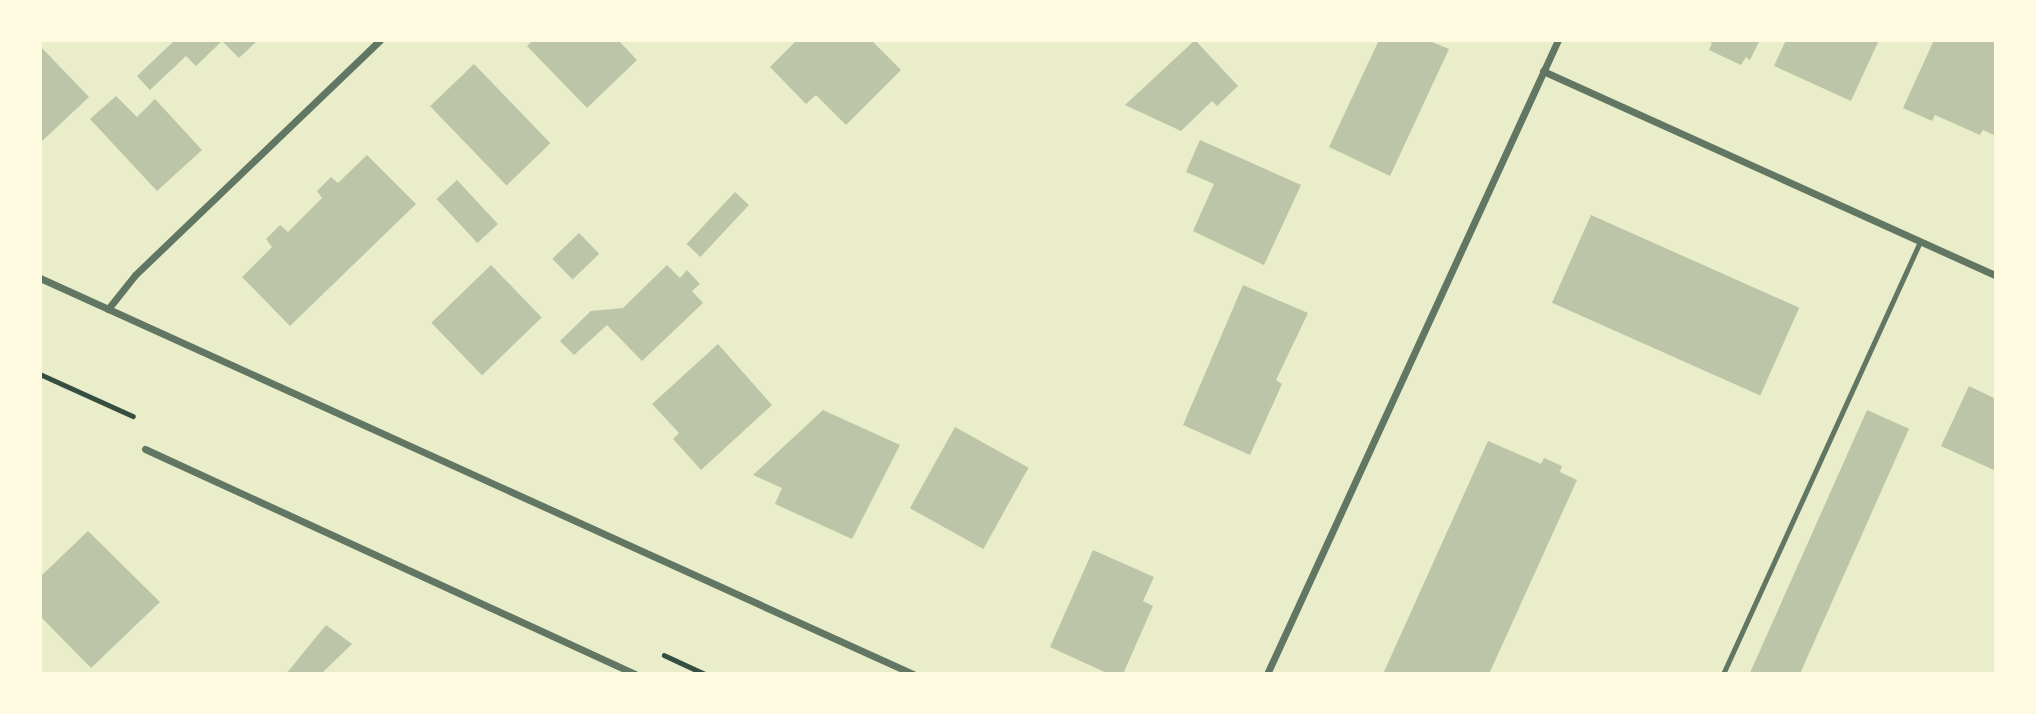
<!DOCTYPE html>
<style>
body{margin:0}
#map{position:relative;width:2036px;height:714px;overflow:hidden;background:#e9edc9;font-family:"DejaVu Sans",sans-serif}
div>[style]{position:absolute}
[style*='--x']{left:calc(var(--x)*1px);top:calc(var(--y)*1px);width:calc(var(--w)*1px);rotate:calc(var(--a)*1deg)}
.building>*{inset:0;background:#bcc5a7;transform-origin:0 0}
.path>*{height:4.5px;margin:-2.25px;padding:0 2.25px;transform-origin:2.25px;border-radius:2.25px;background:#344e41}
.service>*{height:5px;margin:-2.5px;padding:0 2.5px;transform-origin:2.5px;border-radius:2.5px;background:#617663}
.minor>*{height:7px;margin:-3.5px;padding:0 3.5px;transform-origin:3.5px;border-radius:3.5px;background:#617663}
span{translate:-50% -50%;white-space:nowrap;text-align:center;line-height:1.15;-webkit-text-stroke:6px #fefae0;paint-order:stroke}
.frame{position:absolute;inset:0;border:42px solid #fefae0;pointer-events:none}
</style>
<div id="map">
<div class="building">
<i style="clip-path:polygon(175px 40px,258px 40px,239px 58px,222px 41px,196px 66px,186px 56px,150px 90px,137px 76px)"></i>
<i style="clip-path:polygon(533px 40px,618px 40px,637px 60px,587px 108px,527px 46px)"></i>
<i style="clip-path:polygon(797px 40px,871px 40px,901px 70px,846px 125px,816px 95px,806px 104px,770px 67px)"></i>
<i style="clip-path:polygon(1195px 40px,1238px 86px,1217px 106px,1212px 101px,1181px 131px,1125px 105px)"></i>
<i style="clip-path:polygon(1379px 40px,1427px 40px,1449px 49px,1390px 176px,1329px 147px)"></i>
<i style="clip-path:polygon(1706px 40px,1760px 40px,1750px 60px,1746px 57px,1741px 65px,1709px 50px,1712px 43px)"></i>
<i style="clip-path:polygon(1786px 40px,1879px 40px,1851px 101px,1774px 66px)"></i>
<i style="clip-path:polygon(1934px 40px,1996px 40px,1996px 136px,1983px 130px,1980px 135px,1935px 115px,1932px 121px,1903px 108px)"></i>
<i style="clip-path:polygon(40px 46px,89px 97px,40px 143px)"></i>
<i style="left:474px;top:64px;width:110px;height:61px;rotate:46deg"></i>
<i style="clip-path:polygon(116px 96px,137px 117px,155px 99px,202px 150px,157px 191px,90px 119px)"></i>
<i style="clip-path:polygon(1200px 140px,1301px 185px,1264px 265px,1193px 231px,1214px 184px,1186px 172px)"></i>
<i style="clip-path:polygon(367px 155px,416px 204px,290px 326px,242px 277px,272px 247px,266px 239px,280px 225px,288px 232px,322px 198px,317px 191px,331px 177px,338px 183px)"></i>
<i style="left:457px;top:180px;width:60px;height:28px;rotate:47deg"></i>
<i style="left:735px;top:192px;width:19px;height:71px;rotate:43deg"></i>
<i style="left:1591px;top:215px;width:228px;height:96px;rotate:24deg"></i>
<i style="left:579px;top:233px;width:29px;height:37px;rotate:46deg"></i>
<i style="left:491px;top:265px;width:73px;height:83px;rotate:46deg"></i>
<i style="clip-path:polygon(667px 265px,680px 278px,687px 270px,700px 284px,692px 291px,703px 303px,642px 361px,607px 325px,574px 355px,560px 341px,591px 311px,623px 308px)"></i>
<i style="clip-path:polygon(1243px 285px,1308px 313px,1276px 380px,1282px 384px,1250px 455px,1183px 425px)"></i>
<i style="clip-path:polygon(718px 344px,772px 405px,701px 470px,673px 439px,679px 433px,652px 404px)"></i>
<i style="clip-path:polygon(1969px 386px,1996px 399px,1996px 471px,1941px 446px)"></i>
<i style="clip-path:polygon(823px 410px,900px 445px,852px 539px,775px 504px,782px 488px,753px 475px)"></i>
<i style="left:1867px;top:410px;width:46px;height:290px;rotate:24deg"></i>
<i style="left:955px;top:427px;width:84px;height:93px;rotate:29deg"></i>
<i style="clip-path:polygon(1488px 441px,1541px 464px,1544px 458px,1562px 466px,1560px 472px,1577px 480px,1489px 674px,1383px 674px)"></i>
<i style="clip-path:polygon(88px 531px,160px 602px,91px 668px,40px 616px,40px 577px)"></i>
<i style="clip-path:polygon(1093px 550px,1154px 577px,1143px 601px,1153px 606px,1123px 674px,1109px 674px,1050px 647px)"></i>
<i style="clip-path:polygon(326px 625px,352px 644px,321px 674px,286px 674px)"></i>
</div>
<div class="path">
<i style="--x:40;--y:374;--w:102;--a:24.3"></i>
<i style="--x:664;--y:655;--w:45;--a:24.9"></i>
</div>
<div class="service">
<i style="--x:1723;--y:674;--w:475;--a:-65.5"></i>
</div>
<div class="minor">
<i style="--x:1543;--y:71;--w:497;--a:24.3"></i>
<i style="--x:40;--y:278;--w:959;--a:24.4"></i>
<i style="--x:108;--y:309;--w:43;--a:-51.5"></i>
<i style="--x:135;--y:275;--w:339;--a:-43.8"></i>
<i style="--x:145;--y:449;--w:539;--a:24.66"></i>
<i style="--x:1267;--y:674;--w:698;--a:-65.35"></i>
</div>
<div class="frame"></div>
</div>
